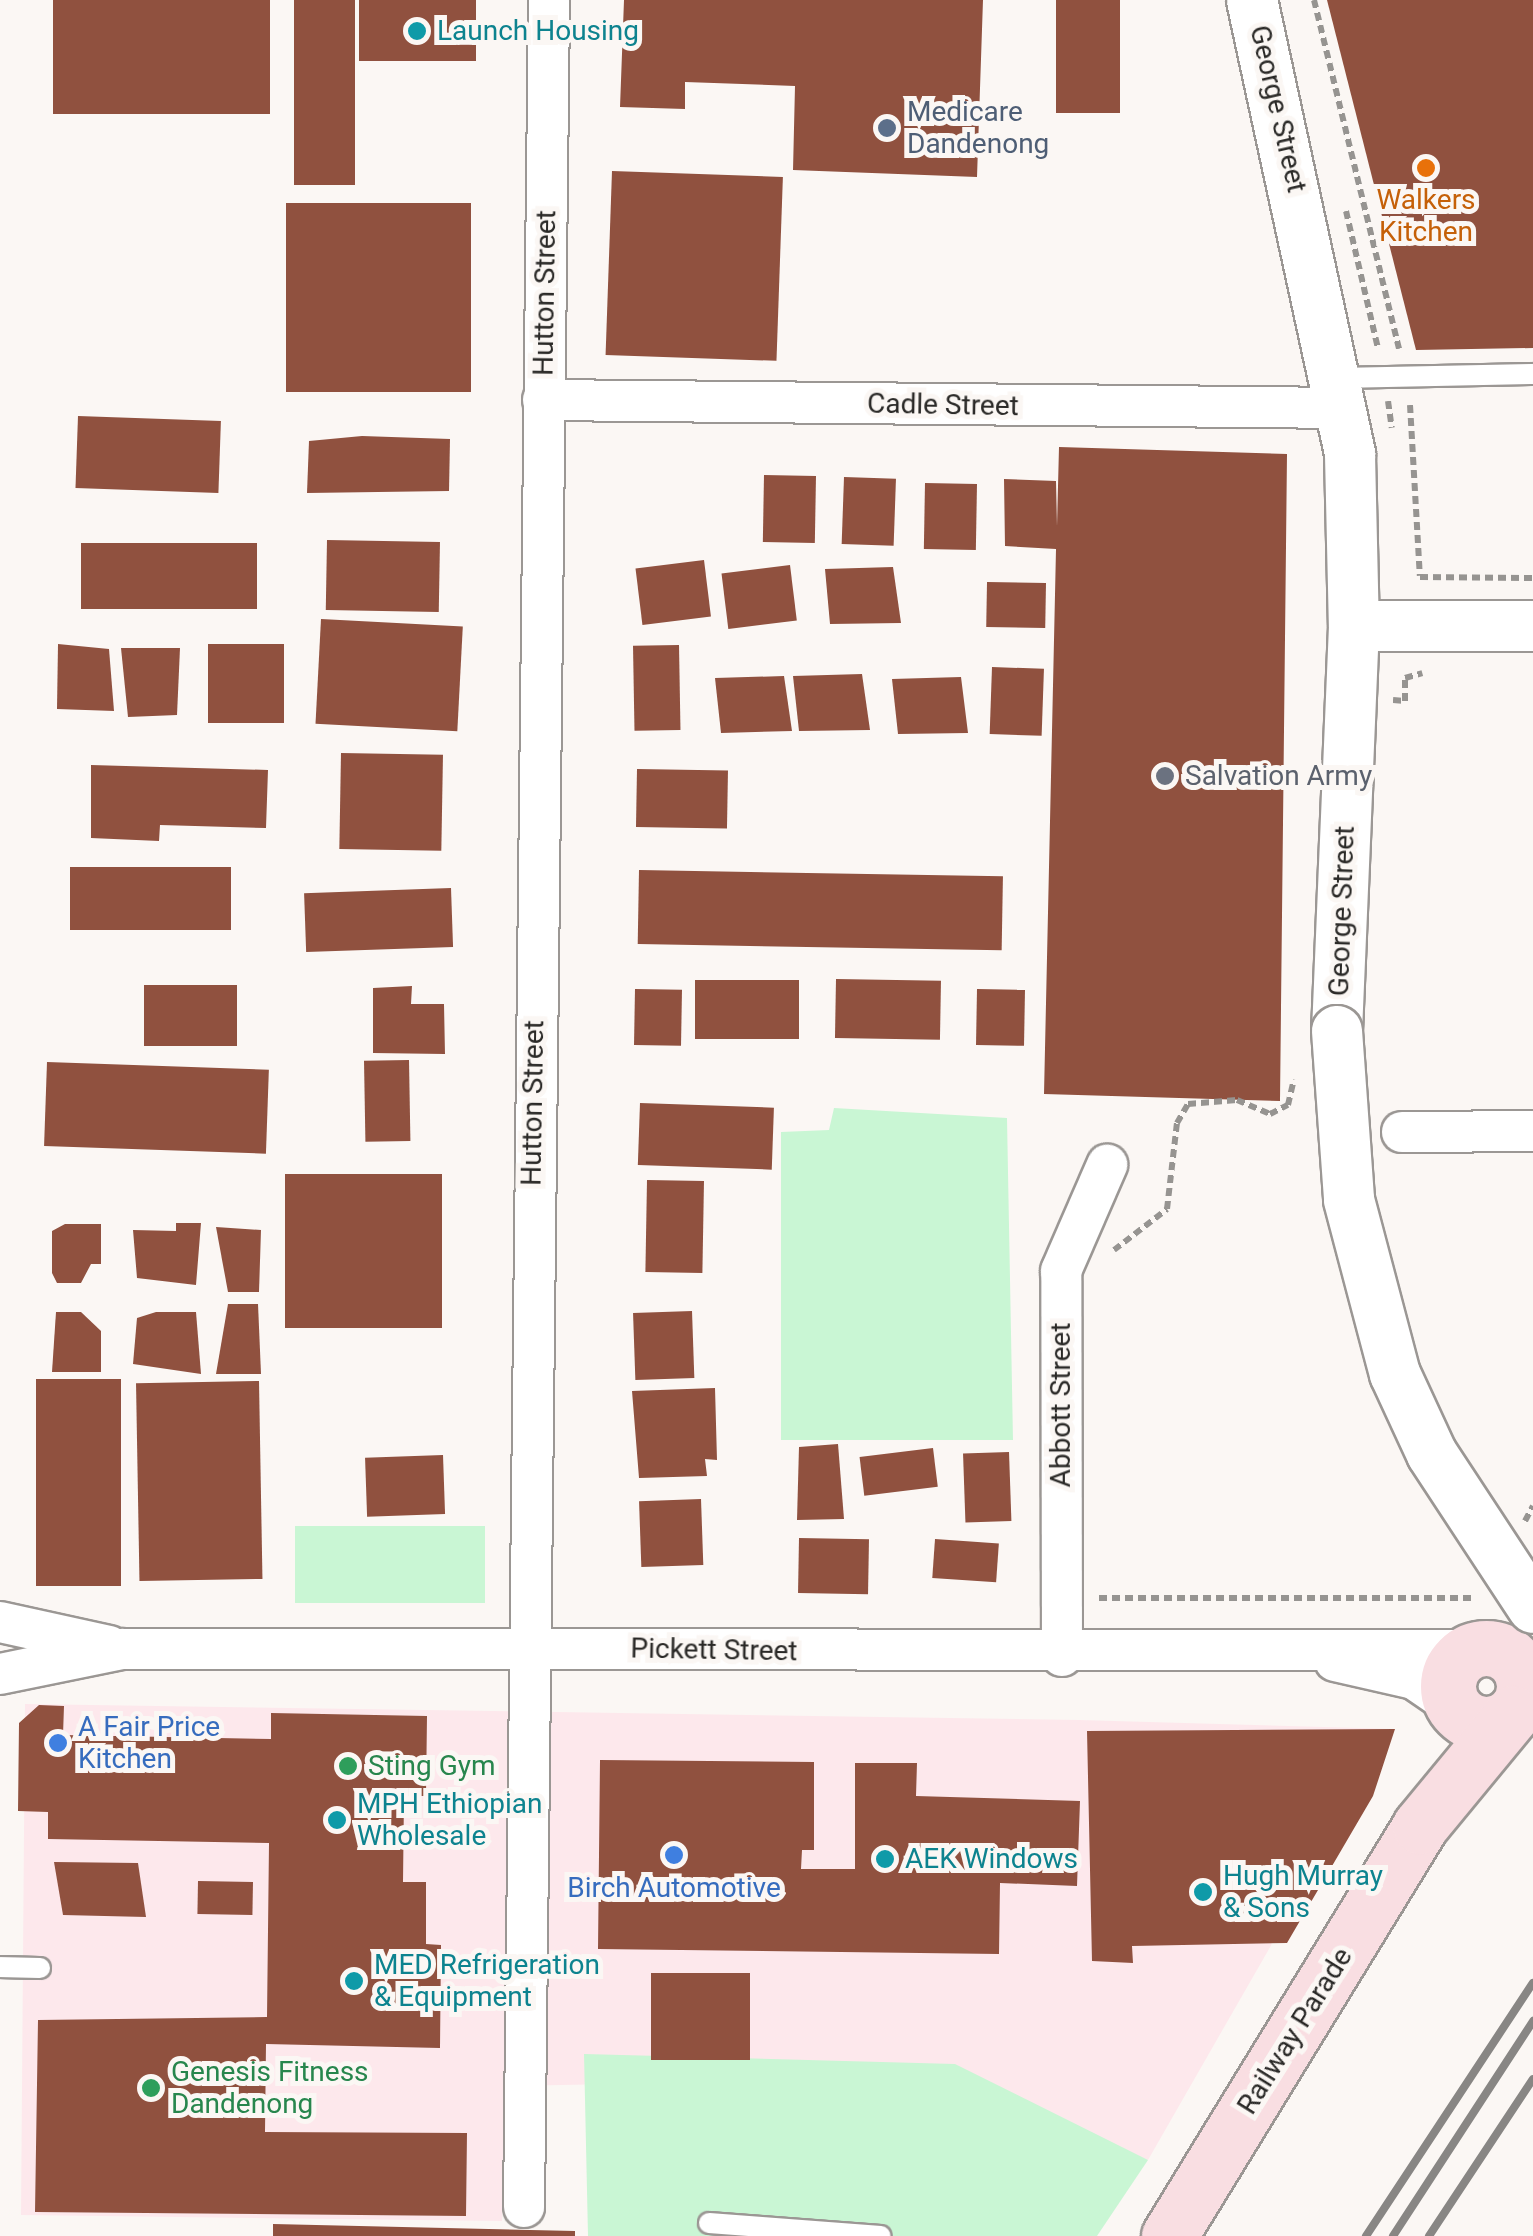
<!DOCTYPE html>
<style>
body{margin:0}
#map{position:relative;width:1533px;height:2236px;overflow:hidden;background:#fbf7f4;font-family:Roboto,sans-serif}
div>[style]{position:absolute}
[style*='--x']{left:calc(var(--x)*1px);top:calc(var(--y)*1px);width:calc(var(--w)*1px);rotate:calc(var(--a)*1deg)}
.industrial>*{inset:0;background:#fde8ec}
.green>*{inset:0;background:#c9f6d4;transform-origin:0 0}
.building>*{inset:0;background:#90513f;transform-origin:0 0}
.path>*{height:6px;margin-top:-3px;transform-origin:0;background:repeating-linear-gradient(90deg,#969491 0 8px,transparent 0 13px)}
.roads{filter:drop-shadow(2px 0 #9b9794) drop-shadow(-2px 0 #9b9794) drop-shadow(0 2px #9b9794) drop-shadow(0 -2px #9b9794)}
.service>*{height:20px;margin:-10px;padding:0 10px;transform-origin:10px;border-radius:10px;background:#fff}
.minor>*{height:40px;margin:-20px;padding:0 20px;transform-origin:20px;border-radius:20px;background:#fff}
.tertiary>*{height:50px;margin:-25px;padding:0 25px;transform-origin:25px;border-radius:25px;background:#fff}
.secondary>*{height:55px;margin:-27.5px;padding:0 27.5px;transform-origin:27.5px;border-radius:27.5px;background:#f9dee2}
.secondary>.ring{margin:-27.5px;padding:0;box-sizing:content-box;background:none;border:55px solid #f9dee2;border-radius:50%}
.rail>*{height:8px;margin:-4px;padding:0 4px;transform-origin:4px;border-radius:4px;background:#888684}
.bridges{filter:drop-shadow(2px 0 #9b9794) drop-shadow(-2px 0 #9b9794) drop-shadow(0 2px #9b9794) drop-shadow(0 -2px #9b9794)}
.tertiary-bridge>*{height:50px;margin:-25px;padding:0 25px;transform-origin:25px;border-radius:25px;background:#fff}
.dots>*{width:28px;height:28px;translate:-50% -50%;box-sizing:border-box;border:5px solid #fbf7f4;border-radius:50%}
span{translate:-50% -50%;white-space:nowrap;text-align:center;line-height:1.15;-webkit-text-stroke:10px #fbf7f4;paint-order:stroke}
.culture-label{font-size:28px;color:#0d838f}
.left{translate:0 -50%;text-align:left}
.street-label{font-size:28px;color:#2a2927}
.service-label{font-size:28px;color:#4e5e75}
.food-label{font-size:28px;color:#c56008}
.worship-label{font-size:28px;color:#5b616d}
.shop-label{font-size:28px;color:#366cbe}
.leisure-label{font-size:28px;color:#27864d}
</style>
<div id="map">
<div class="industrial">
<i style="clip-path:polygon(25px 1704px,1079px 1720px,1395px 1729px,1148px 2160px,951px 2078px,506px 2086px,502px 2221px,21px 2215px)"></i>
</div>
<div class="green">
<i style="clip-path:polygon(834px 1108px,1007px 1118px,1013px 1440px,781px 1440px,781px 1132px,829px 1130px)"></i>
<i style="left:485px;top:1526px;width:77px;height:190px;rotate:90deg"></i>
<i style="clip-path:polygon(584px 2054px,955px 2064px,1148px 2160px,1097px 2236px,588px 2236px)"></i>
</div>
<div class="building">
<i style="left:53px;top:0;width:217px;height:114px"></i>
<i style="left:294px;top:0;width:61px;height:185px"></i>
<i style="left:359px;top:0;width:117px;height:61px"></i>
<i style="clip-path:polygon(624px 0,983px 0,977px 177px,793px 170px,795px 86px,685px 82px,685px 109px,620px 107px)"></i>
<i style="left:1056px;top:0;width:64px;height:113px"></i>
<i style="clip-path:polygon(1327px 0,1533px 0,1533px 348px,1416px 350px)"></i>
<i style="left:612px;top:171px;width:171px;height:184px;rotate:2deg"></i>
<i style="left:286px;top:203px;width:185px;height:189px"></i>
<i style="left:78px;top:416px;width:143px;height:72px;rotate:2deg"></i>
<i style="clip-path:polygon(362px 436px,450px 439px,449px 491px,307px 493px,309px 441px)"></i>
<i style="clip-path:polygon(1059px 447px,1287px 454px,1280px 1101px,1044px 1094px,1056px 549px,1005px 546px,1004px 479px,1056px 481px,1057px 526px)"></i>
<i style="left:764px;top:475px;width:52px;height:67px;rotate:1deg"></i>
<i style="left:844px;top:477px;width:52px;height:67px;rotate:2deg"></i>
<i style="left:925px;top:483px;width:52px;height:66px;rotate:1deg"></i>
<i style="left:327px;top:540px;width:113px;height:70px;rotate:1deg"></i>
<i style="left:81px;top:543px;width:176px;height:66px"></i>
<i style="left:704px;top:560px;width:57px;height:69px;rotate:83deg"></i>
<i style="left:790px;top:565px;width:56px;height:69px;rotate:83deg"></i>
<i style="clip-path:polygon(893px 567px,901px 623px,830px 624px,825px 569px)"></i>
<i style="left:1046px;top:583px;width:45px;height:59px;rotate:91deg"></i>
<i style="left:321px;top:619px;width:142px;height:105px;rotate:3deg"></i>
<i style="clip-path:polygon(58px 644px,109px 649px,114px 711px,57px 709px)"></i>
<i style="left:208px;top:644px;width:76px;height:79px"></i>
<i style="left:679px;top:645px;width:85px;height:46px;rotate:89deg"></i>
<i style="clip-path:polygon(121px 648px,180px 648px,177px 715px,128px 717px)"></i>
<i style="left:992px;top:667px;width:52px;height:67px;rotate:2deg"></i>
<i style="clip-path:polygon(862px 674px,870px 730px,799px 731px,793px 676px)"></i>
<i style="clip-path:polygon(784px 676px,792px 731px,721px 733px,715px 678px)"></i>
<i style="clip-path:polygon(961px 677px,968px 733px,898px 734px,892px 679px)"></i>
<i style="left:341px;top:753px;width:102px;height:96px;rotate:1deg"></i>
<i style="clip-path:polygon(91px 765px,268px 770px,266px 828px,160px 825px,159px 841px,91px 838px)"></i>
<i style="left:637px;top:769px;width:91px;height:58px;rotate:1deg"></i>
<i style="left:70px;top:867px;width:161px;height:63px"></i>
<i style="left:639px;top:870px;width:364px;height:74px;rotate:1deg"></i>
<i style="left:451px;top:888px;width:59px;height:147px;rotate:88deg"></i>
<i style="left:836px;top:979px;width:105px;height:59px;rotate:1deg"></i>
<i style="left:695px;top:980px;width:104px;height:59px"></i>
<i style="left:144px;top:985px;width:93px;height:61px"></i>
<i style="clip-path:polygon(412px 986px,411px 1004px,444px 1004px,445px 1054px,373px 1053px,373px 988px)"></i>
<i style="left:635px;top:989px;width:47px;height:56px;rotate:1deg"></i>
<i style="left:977px;top:989px;width:48px;height:56px;rotate:1deg"></i>
<i style="left:409px;top:1060px;width:81px;height:45px;rotate:89deg"></i>
<i style="left:47px;top:1062px;width:222px;height:84px;rotate:2deg"></i>
<i style="left:640px;top:1103px;width:134px;height:62px;rotate:2deg"></i>
<i style="left:442px;top:1174px;width:154px;height:157px;rotate:90deg"></i>
<i style="left:647px;top:1180px;width:57px;height:92px;rotate:1deg"></i>
<i style="clip-path:polygon(176px 1223px,201px 1223px,196px 1285px,137px 1278px,133px 1230px,176px 1231px)"></i>
<i style="clip-path:polygon(65px 1224px,101px 1224px,101px 1264px,91px 1264px,81px 1283px,57px 1283px,52px 1273px,52px 1231px)"></i>
<i style="clip-path:polygon(216px 1227px,261px 1230px,259px 1292px,228px 1292px)"></i>
<i style="clip-path:polygon(228px 1304px,258px 1304px,261px 1374px,216px 1374px)"></i>
<i style="left:692px;top:1311px;width:67px;height:59px;rotate:88deg"></i>
<i style="clip-path:polygon(56px 1312px,81px 1312px,101px 1331px,101px 1372px,52px 1372px)"></i>
<i style="clip-path:polygon(156px 1312px,196px 1312px,201px 1374px,133px 1364px,137px 1318px)"></i>
<i style="left:121px;top:1379px;width:207px;height:85px;rotate:90deg"></i>
<i style="left:259px;top:1381px;width:198px;height:123px;rotate:89deg"></i>
<i style="clip-path:polygon(715px 1388px,717px 1460px,705px 1459px,707px 1476px,639px 1478px,632px 1391px)"></i>
<i style="clip-path:polygon(838px 1444px,844px 1519px,797px 1520px,799px 1447px)"></i>
<i style="left:933px;top:1448px;width:39px;height:74px;rotate:83deg"></i>
<i style="left:1009px;top:1452px;width:69px;height:46px;rotate:88deg"></i>
<i style="left:443px;top:1455px;width:59px;height:78px;rotate:88deg"></i>
<i style="left:701px;top:1499px;width:66px;height:62px;rotate:88deg"></i>
<i style="left:799px;top:1538px;width:70px;height:55px;rotate:1deg"></i>
<i style="left:935px;top:1539px;width:64px;height:39px;rotate:4deg"></i>
<i style="clip-path:polygon(39px 1705px,64px 1706px,63px 1735px,271px 1739px,271px 1713px,427px 1716px,426px 1796px,404px 1796px,403px 1882px,426px 1882px,426px 1944px,441px 1945px,440px 2048px,266px 2044px,265px 2132px,467px 2133px,466px 2216px,35px 2212px,38px 2020px,267px 2017px,269px 1843px,48px 1839px,48px 1812px,18px 1811px,19px 1723px)"></i>
<i style="clip-path:polygon(1395px 1729px,1373px 1796px,1287px 1943px,1132px 1946px,1133px 1963px,1092px 1961px,1087px 1731px)"></i>
<i style="clip-path:polygon(600px 1760px,814px 1762px,814px 1850px,802px 1850px,801px 1869px,855px 1869px,855px 1763px,917px 1763px,916px 1796px,1080px 1801px,1077px 1886px,1000px 1883px,999px 1954px,598px 1949px)"></i>
<i style="clip-path:polygon(54px 1862px,138px 1863px,146px 1917px,63px 1915px)"></i>
<i style="left:198px;top:1881px;width:55px;height:33px;rotate:1deg"></i>
<i style="left:651px;top:1973px;width:99px;height:87px"></i>
<i style="clip-path:polygon(273px 2224px,575px 2231px,575px 2236px,273px 2236px)"></i>
</div>
<div class="path">
<i style="--x:1314;--y:0;--w:359;--a:76.3"></i>
<i style="--x:1346;--y:211;--w:142;--a:76.9"></i>
<i style="--x:1388;--y:401;--w:27;--a:82"></i>
<i style="--x:1410;--y:405;--w:171;--a:86.7"></i>
<i style="--x:1420;--y:577;--w:113;--a:0.5"></i>
<i style="--x:1393;--y:700;--w:12;--a:5"></i>
<i style="--x:1405;--y:701;--w:23;--a:-90"></i>
<i style="--x:1405;--y:678;--w:18;--a:-16"></i>
<i style="--x:1114;--y:1250;--w:67;--a:-37.7"></i>
<i style="--x:1167;--y:1209;--w:87;--a:-83.4"></i>
<i style="--x:1177;--y:1123;--w:22;--a:-60"></i>
<i style="--x:1188;--y:1104;--w:49;--a:-4.7"></i>
<i style="--x:1237;--y:1100;--w:36;--a:23"></i>
<i style="--x:1270;--y:1114;--w:20;--a:-27"></i>
<i style="--x:1288;--y:1105;--w:26;--a:-77"></i>
<i style="--x:1525;--y:1521;--w:17;--a:-62"></i>
<i style="--x:1099;--y:1598;--w:377;--a:0"></i>
</div>
<div class="roads">
<div class="service">
<i style="--x:1337;--y:378;--w:196;--a:-1.2"></i>
<i style="--x:0;--y:1967;--w:40;--a:1.4"></i>
<i style="--x:709;--y:2223;--w:172;--a:4.3"></i>
</div>
<div class="minor">
<i style="--x:543;--y:400;--w:801;--a:0.57"></i>
<i style="--x:1402;--y:1132;--w:131;--a:-0.4"></i>
<i style="--x:0;--y:1622;--w:112;--a:12.4"></i>
<i style="--x:1062;--y:1656;--w:385;--a:-90.1"></i>
<i style="--x:1061;--y:1271;--w:116;--a:-66.5"></i>
<i style="--x:1335;--y:1661;--w:81;--a:12.8"></i>
<i style="--x:1414;--y:1679;--w:46;--a:34.4"></i>
<i style="--x:0;--y:1674;--w:125;--a:-11.6"></i>
<i style="--x:122;--y:1649;--w:1355;--a:0.04"></i>
<i style="--x:524;--y:2207;--w:2207;--a:-89.35"></i>
</div>
<div class="tertiary">
<i style="--x:1252;--y:0;--w:465;--a:77.8"></i>
<i style="--x:1350;--y:455;--w:171;--a:88.7"></i>
<i style="--x:1354;--y:626;--w:405;--a:92.4"></i>
<i style="--x:1354;--y:626;--w:179;--a:0"></i>
</div>
<div class="secondary">
<i class="ring" style="left:1448px;top:1648px;width:21px;height:21px"></i>
<i style="--x:1169;--y:2236;--w:481;--a:-58.5"></i>
<i style="--x:1420;--y:1826;--w:146;--a:-50.5"></i>
</div>
</div>
<div class="rail">
<i style="--x:1366;--y:2236;--w:303;--a:-56.6"></i>
<i style="--x:1393;--y:2236;--w:257;--a:-56.9"></i>
<i style="--x:1429;--y:2236;--w:188;--a:-56.5"></i>
</div>
<div class="bridges">
<div class="tertiary-bridge">
<i style="--x:1337;--y:1031;--w:169;--a:85.9"></i>
<i style="--x:1349;--y:1200;--w:180;--a:75.2"></i>
<i style="--x:1395;--y:1374;--w:88;--a:65.2"></i>
<i style="--x:1432;--y:1454;--w:184;--a:56.7"></i>
</div>
</div>
<div class="dots">
<i style="left:417px;top:31px;background:#0f9aa8"></i>
<i style="left:887px;top:128px;background:#5c6f8a"></i>
<i style="left:1426px;top:168px;background:#e8710a"></i>
<i style="left:1165px;top:776px;background:#6b7280"></i>
<i style="left:58px;top:1743px;background:#3f7fe0"></i>
<i style="left:348px;top:1766px;background:#2e9e5b"></i>
<i style="left:337px;top:1820px;background:#0f9aa8"></i>
<i style="left:674px;top:1855px;background:#3f7fe0"></i>
<i style="left:885px;top:1859px;background:#0f9aa8"></i>
<i style="left:1203px;top:1892px;background:#0f9aa8"></i>
<i style="left:354px;top:1981px;background:#0f9aa8"></i>
<i style="left:151px;top:2088px;background:#2e9e5b"></i>
</div>
<div class="culture-label">
<span class="left" style="left:437px;top:31px">Launch Housing</span>
<span class="left" style="left:357px;top:1820px">MPH Ethiopian<br>Wholesale</span>
<span class="left" style="left:905px;top:1859px">AEK Windows</span>
<span class="left" style="left:1223px;top:1892px">Hugh Murray<br>&amp; Sons</span>
<span class="left" style="left:374px;top:1981px">MED Refrigeration<br>&amp; Equipment</span>
</div>
<div class="street-label">
<span style="left:1278px;top:109px;rotate:77deg">George Street</span>
<span style="left:545px;top:293px;rotate:-89deg">Hutton Street</span>
<span style="left:943px;top:405px;rotate:1deg">Cadle Street</span>
<span style="left:1342px;top:911px;rotate:-88deg">George Street</span>
<span style="left:533px;top:1103px;rotate:-89deg">Hutton Street</span>
<span style="left:1061px;top:1405px;rotate:-90deg">Abbott Street</span>
<span style="left:714px;top:1650px;rotate:1deg">Pickett Street</span>
<span style="left:1295px;top:2031px;rotate:-58deg">Railway Parade</span>
</div>
<div class="service-label">
<span class="left" style="left:907px;top:128px">Medicare<br>Dandenong</span>
</div>
<div class="food-label">
<span style="left:1426px;top:216px">Walkers<br>Kitchen</span>
</div>
<div class="worship-label">
<span class="left" style="left:1185px;top:776px">Salvation Army</span>
</div>
<div class="shop-label">
<span class="left" style="left:78px;top:1743px">A Fair Price<br>Kitchen</span>
<span style="left:674px;top:1888px">Birch Automotive</span>
</div>
<div class="leisure-label">
<span class="left" style="left:368px;top:1766px">Sting Gym</span>
<span class="left" style="left:171px;top:2088px">Genesis Fitness<br>Dandenong</span>
</div>
</div>
